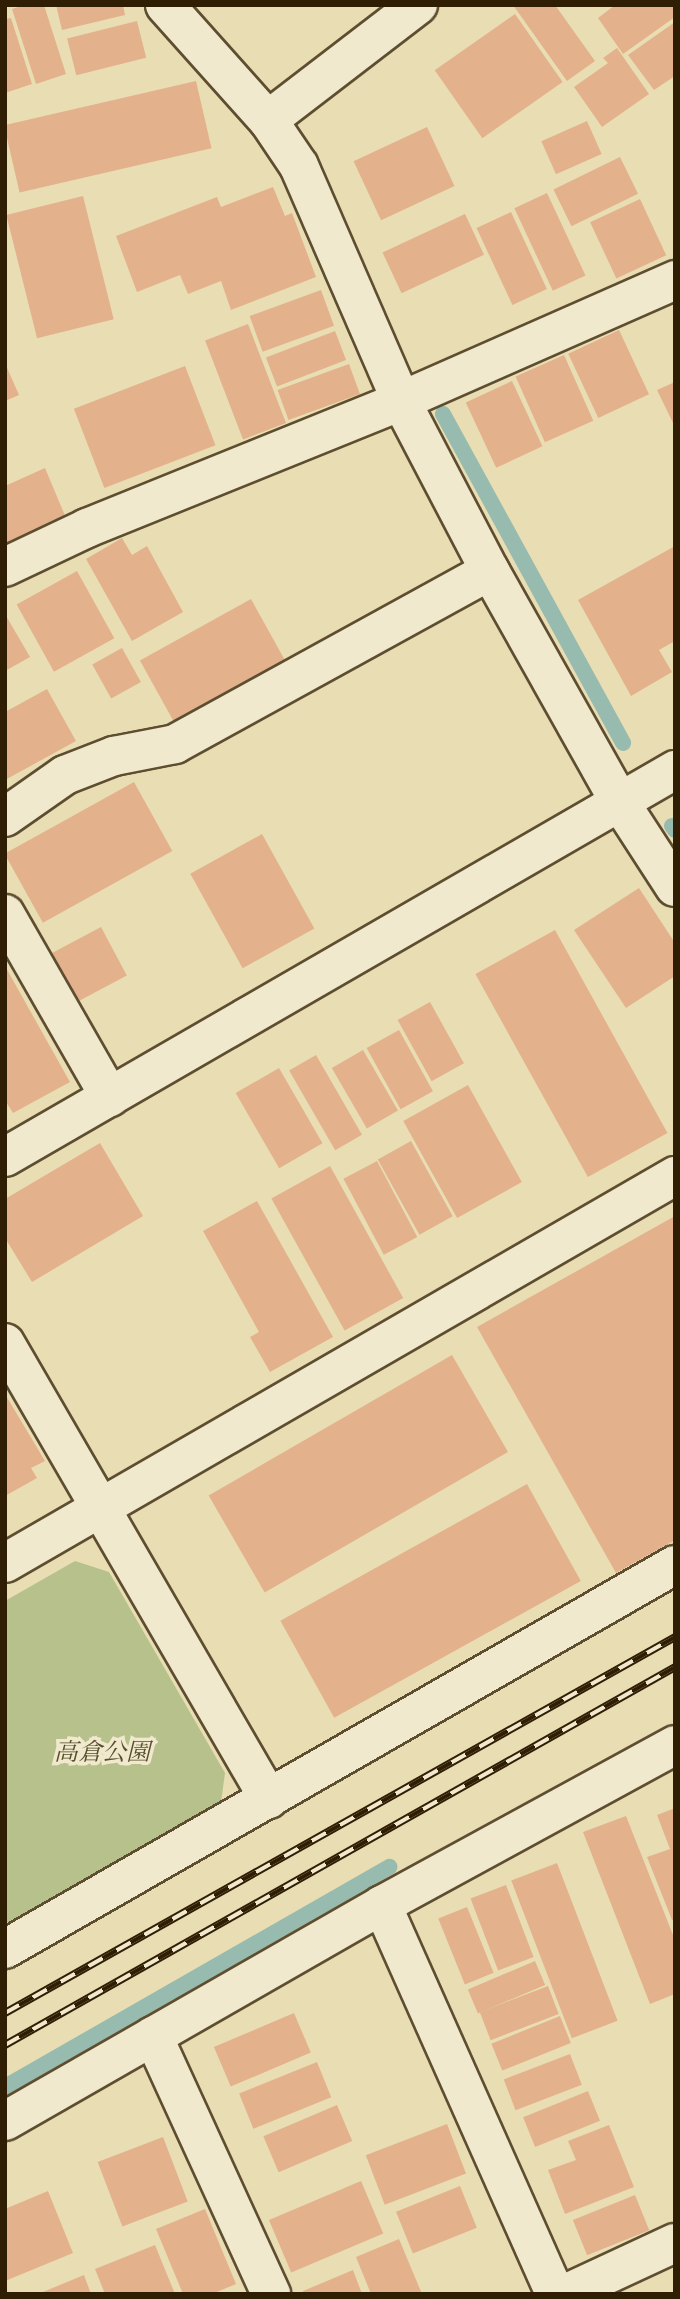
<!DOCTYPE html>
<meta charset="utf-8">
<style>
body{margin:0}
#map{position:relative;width:680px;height:2299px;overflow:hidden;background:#e9ddb3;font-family:Vollkorn,"Noto Serif JP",serif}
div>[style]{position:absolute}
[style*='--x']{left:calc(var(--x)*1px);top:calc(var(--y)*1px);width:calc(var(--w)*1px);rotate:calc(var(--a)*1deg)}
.green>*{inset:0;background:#b6c18c}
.stream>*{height:16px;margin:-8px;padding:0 8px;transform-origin:8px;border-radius:8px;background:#97bbae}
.building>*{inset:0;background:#e3b28c;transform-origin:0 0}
.roads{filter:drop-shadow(2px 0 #5e4e30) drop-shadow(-2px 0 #5e4e30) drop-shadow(0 2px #5e4e30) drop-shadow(0 -2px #5e4e30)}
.street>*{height:38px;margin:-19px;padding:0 19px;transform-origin:19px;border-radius:19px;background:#f1e9ce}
.secondary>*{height:38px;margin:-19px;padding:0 19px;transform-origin:19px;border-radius:19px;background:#f1e9ce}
.rail>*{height:8px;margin-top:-4px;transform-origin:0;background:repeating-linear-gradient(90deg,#f1e9ce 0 16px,#2f1e04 0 32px);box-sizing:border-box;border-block:2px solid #2f1e04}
span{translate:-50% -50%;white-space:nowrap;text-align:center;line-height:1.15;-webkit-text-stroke:7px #f1e9ce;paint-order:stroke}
.park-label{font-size:24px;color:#584f2d;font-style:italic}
.frame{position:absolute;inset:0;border:7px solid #2f1e04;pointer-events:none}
</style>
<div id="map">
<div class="green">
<i style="clip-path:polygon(75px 1561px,109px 1572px,225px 1773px,221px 1802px,5px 1924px,5px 1601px)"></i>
</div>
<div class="stream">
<i style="--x:443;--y:414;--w:375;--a:61.3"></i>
<i style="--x:672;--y:826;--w:5;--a:53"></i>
<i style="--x:5;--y:2087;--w:443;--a:-29.8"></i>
</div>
<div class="building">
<i style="clip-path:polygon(24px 5px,44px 5px,66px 74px,36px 84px,12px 9px)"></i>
<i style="clip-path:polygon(56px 5px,123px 5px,125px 15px,62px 30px)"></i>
<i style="clip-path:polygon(513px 5px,555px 5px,595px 61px,567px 81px)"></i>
<i style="clip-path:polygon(615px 5px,675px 5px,675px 17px,623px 54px,598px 18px)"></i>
<i style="left:515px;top:14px;width:83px;height:98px;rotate:55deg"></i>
<i style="clip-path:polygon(11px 18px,32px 84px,5px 93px,5px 19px)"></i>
<i style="left:137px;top:21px;width:38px;height:72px;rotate:76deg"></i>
<i style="clip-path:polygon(675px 22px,675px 76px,654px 90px,628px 55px)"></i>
<i style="clip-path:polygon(617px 48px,649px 94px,602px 127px,574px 87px,608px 63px,603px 58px)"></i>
<i style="left:196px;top:81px;width:69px;height:197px;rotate:77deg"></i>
<i style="left:587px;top:121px;width:36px;height:50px;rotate:66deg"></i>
<i style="left:427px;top:127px;width:65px;height:81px;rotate:65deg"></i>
<i style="left:620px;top:157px;width:41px;height:74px;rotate:64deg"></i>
<i style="clip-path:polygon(273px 187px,285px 216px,292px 213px,316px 277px,231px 310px,221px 281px,188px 294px,180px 275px,137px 292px,116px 236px,217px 197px,221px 207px)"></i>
<i style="left:547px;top:193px;width:91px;height:36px;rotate:65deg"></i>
<i style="left:83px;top:196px;width:127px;height:79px;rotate:76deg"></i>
<i style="left:640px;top:199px;width:62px;height:55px;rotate:65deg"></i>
<i style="left:511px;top:212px;width:85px;height:38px;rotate:65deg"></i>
<i style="left:465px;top:214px;width:45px;height:91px;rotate:65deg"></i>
<i style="left:321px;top:290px;width:38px;height:76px;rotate:70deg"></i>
<i style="left:248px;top:324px;width:106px;height:46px;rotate:69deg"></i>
<i style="left:619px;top:330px;width:71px;height:56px;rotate:65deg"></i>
<i style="left:335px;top:331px;width:31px;height:74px;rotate:69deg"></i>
<i style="left:564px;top:355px;width:72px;height:53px;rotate:66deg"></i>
<i style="clip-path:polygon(5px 363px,19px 395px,5px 401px)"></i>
<i style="left:349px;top:364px;width:32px;height:76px;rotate:70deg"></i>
<i style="left:185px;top:366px;width:85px;height:119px;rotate:69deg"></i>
<i style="left:512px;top:381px;width:72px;height:51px;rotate:65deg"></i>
<i style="clip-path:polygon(675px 382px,675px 427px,657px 390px)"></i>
<i style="clip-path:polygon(45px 468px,66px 518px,5px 544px,5px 486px)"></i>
<i style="clip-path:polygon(122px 538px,132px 555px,147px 546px,183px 612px,132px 641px,86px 559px)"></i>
<i style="clip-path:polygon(675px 546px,675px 641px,659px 650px,672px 672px,631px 696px,578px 600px)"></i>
<i style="left:77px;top:571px;width:77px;height:69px;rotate:61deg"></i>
<i style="left:251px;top:599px;width:78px;height:127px;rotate:61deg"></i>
<i style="clip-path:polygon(5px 614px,30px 657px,5px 671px)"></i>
<i style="left:122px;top:648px;width:39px;height:34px;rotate:61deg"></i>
<i style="clip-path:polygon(47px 689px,76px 741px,5px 780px,5px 712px)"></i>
<i style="left:134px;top:782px;width:79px;height:148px;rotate:61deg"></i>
<i style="left:262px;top:834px;width:108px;height:82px;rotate:61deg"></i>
<i style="clip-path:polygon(639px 888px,675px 943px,675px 976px,626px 1008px,574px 930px)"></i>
<i style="left:101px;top:927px;width:55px;height:57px;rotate:62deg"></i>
<i style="left:555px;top:930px;width:232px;height:91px;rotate:61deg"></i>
<i style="clip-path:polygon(5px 966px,70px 1082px,13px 1113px,5px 1100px)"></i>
<i style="left:430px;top:1002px;width:70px;height:37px;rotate:61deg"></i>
<i style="left:399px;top:1030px;width:70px;height:37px;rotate:61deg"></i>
<i style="left:363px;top:1050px;width:70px;height:36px;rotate:60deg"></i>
<i style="left:316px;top:1055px;width:92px;height:31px;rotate:60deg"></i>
<i style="left:279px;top:1068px;width:87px;height:50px;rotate:60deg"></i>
<i style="left:468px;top:1085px;width:111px;height:74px;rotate:61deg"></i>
<i style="left:411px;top:1141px;width:86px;height:38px;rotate:61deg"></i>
<i style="clip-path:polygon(100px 1143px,143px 1216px,32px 1282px,5px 1238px,5px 1199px)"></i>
<i style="left:377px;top:1161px;width:86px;height:38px;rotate:62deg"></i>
<i style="left:330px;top:1166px;width:151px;height:67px;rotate:61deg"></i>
<i style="clip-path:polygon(257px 1201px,333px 1337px,270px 1372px,250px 1337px,259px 1332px,203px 1231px)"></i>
<i style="clip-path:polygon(675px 1216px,675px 1540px,616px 1573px,477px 1327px)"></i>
<i style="left:452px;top:1355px;width:112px;height:281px;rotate:60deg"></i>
<i style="clip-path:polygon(5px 1394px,45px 1461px,31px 1468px,37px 1478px,5px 1496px)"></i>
<i style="left:527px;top:1484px;width:111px;height:282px;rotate:61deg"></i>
<i style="clip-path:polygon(675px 1808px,675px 1919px,672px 1920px,647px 1857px,670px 1849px,657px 1815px)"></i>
<i style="clip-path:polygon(626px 1816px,675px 1940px,675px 1994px,650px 2004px,583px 1832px)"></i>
<i style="left:557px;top:1863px;width:169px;height:49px;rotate:69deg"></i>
<i style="left:506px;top:1885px;width:77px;height:38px;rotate:69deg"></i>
<i style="left:467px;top:1907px;width:71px;height:31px;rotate:68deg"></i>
<i style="left:535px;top:1961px;width:26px;height:73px;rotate:67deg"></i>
<i style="left:548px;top:1986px;width:30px;height:73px;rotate:69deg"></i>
<i style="left:294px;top:2013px;width:43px;height:87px;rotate:67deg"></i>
<i style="left:560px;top:2016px;width:29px;height:74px;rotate:68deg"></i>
<i style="left:570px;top:2054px;width:33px;height:71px;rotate:69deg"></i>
<i style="left:317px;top:2062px;width:38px;height:84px;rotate:68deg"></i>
<i style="left:588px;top:2091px;width:32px;height:70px;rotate:68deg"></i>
<i style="left:337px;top:2105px;width:39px;height:80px;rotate:67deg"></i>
<i style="left:447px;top:2124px;width:53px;height:87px;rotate:69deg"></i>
<i style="clip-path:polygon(609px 2125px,634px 2187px,565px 2214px,548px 2170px,576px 2160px,568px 2141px)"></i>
<i style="left:163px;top:2137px;width:69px;height:70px;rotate:69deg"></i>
<i style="left:361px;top:2181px;width:57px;height:100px;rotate:67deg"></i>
<i style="left:460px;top:2186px;width:45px;height:69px;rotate:68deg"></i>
<i style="clip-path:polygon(48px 2191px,73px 2253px,5px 2281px,5px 2209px)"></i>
<i style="left:635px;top:2195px;width:38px;height:67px;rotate:68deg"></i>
<i style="clip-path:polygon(205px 2209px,236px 2284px,212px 2294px,183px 2294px,156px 2229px)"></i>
<i style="clip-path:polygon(399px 2239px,422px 2294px,371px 2294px,356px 2257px)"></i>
<i style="clip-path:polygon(155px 2245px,175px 2294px,105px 2294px,95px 2269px)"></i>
<i style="clip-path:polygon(353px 2270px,362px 2294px,304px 2294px,303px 2291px)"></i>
<i style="clip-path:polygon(84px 2275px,91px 2294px,38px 2294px)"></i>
</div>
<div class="roads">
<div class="street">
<i style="--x:165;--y:5;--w:154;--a:48.2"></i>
<i style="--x:268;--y:120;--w:55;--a:56"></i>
<i style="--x:299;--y:166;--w:256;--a:66.5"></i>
<i style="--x:401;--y:401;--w:192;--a:62.4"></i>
<i style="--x:490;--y:571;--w:267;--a:60.7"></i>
<i style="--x:268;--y:120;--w:189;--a:-37.5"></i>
<i style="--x:5;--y:567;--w:91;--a:-25.4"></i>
<i style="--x:87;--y:528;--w:339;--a:-22"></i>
<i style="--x:401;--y:401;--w:300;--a:-23.8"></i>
<i style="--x:5;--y:817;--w:73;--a:-35"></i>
<i style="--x:65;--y:775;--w:53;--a:-21.2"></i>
<i style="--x:114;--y:756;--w:62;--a:-11.1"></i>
<i style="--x:175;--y:744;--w:359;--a:-28.8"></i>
<i style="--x:5;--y:914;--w:211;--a:60.2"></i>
<i style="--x:5;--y:1343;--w:527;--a:59.93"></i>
<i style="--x:5;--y:1563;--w:774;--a:-30.01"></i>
<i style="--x:382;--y:1905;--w:426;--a:66"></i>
<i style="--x:5;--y:1949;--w:772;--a:-29.82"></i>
<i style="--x:153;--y:2036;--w:284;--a:65.4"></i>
<i style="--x:5;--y:2121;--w:434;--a:-29.8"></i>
<i style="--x:382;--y:1905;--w:334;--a:-28.6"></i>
<i style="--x:565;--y:2294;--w:121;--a:-24.9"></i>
</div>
<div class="secondary">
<i style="--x:621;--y:804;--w:99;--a:57"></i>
<i style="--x:5;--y:1157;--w:774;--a:-30.01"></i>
</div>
</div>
<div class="rail">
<i style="--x:5;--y:2013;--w:768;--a:-29.3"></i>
<i style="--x:5;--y:2045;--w:769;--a:-29.43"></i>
</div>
<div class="park-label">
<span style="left:102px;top:1755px">高倉公園</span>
</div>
<div class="frame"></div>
</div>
